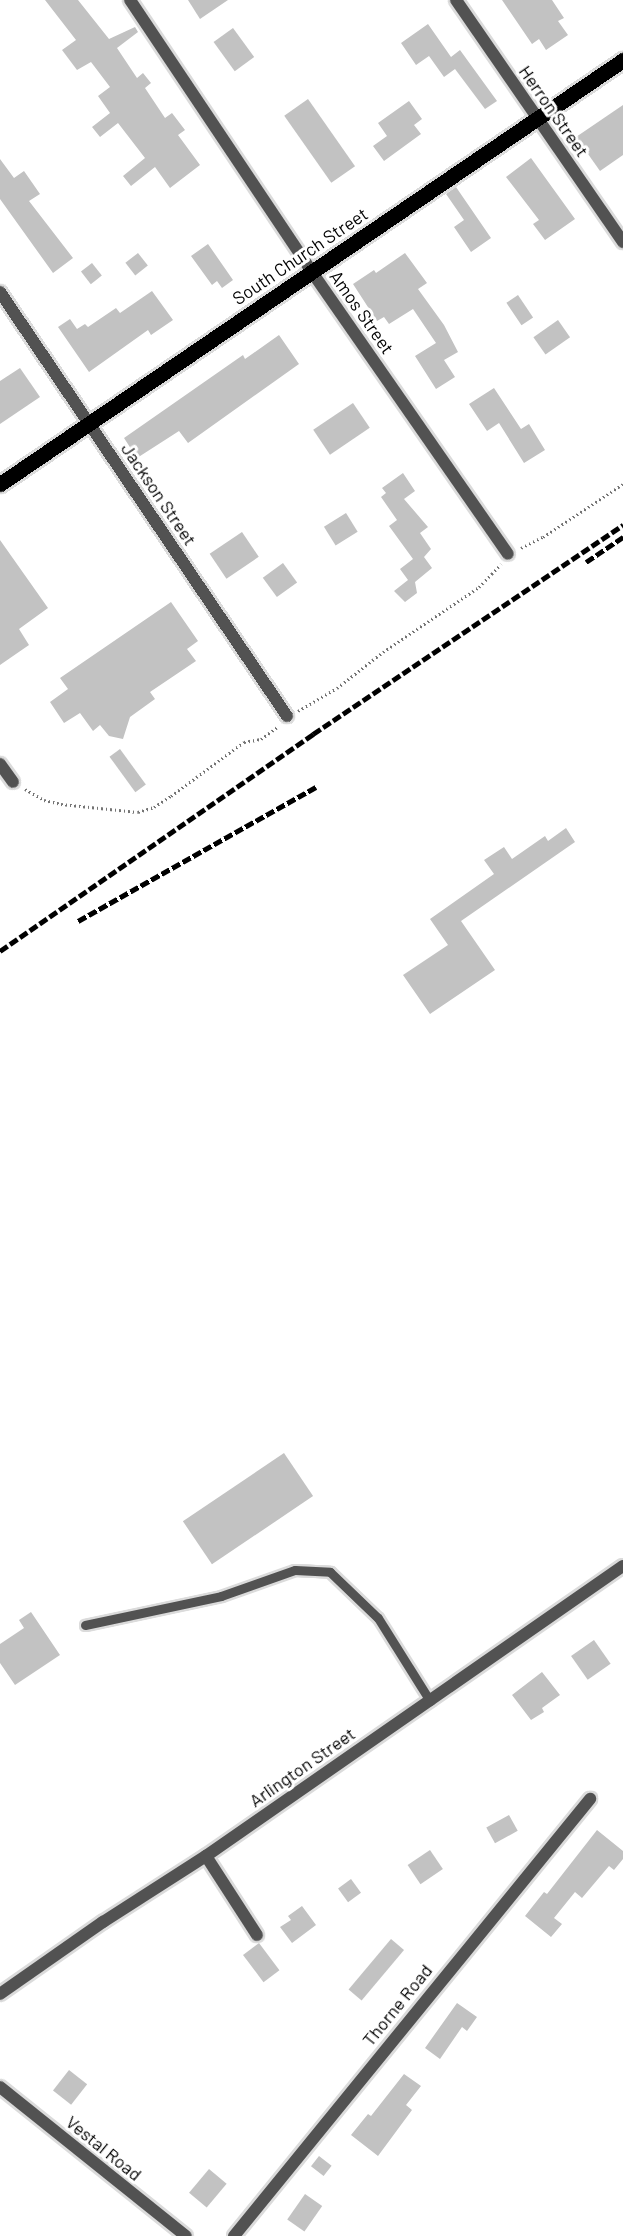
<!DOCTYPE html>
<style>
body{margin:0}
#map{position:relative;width:623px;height:2236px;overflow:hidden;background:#fff;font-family:Barlow,sans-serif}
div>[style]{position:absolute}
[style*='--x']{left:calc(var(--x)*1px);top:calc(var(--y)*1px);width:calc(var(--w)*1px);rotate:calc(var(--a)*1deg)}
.building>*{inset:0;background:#c2c2c2;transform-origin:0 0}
.path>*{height:3px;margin-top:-1.5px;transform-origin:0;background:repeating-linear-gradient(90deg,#747474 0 1.5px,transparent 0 4.5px)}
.roads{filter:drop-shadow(2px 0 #dbdbdb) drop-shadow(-2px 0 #dbdbdb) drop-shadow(0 2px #dbdbdb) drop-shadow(0 -2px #dbdbdb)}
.lane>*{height:9px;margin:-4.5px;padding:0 4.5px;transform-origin:4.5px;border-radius:4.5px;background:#525252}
.street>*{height:12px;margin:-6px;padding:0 6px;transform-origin:6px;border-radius:6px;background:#525252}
.primary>*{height:15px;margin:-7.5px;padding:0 7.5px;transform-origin:7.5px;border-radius:7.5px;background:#000}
.rail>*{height:4.5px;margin-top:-2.25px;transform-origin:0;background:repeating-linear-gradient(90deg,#000 0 9px,transparent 0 12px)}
span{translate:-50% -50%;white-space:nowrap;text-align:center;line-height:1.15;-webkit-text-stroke:6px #fff;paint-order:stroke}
.street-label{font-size:18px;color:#000}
</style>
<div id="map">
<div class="building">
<i style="clip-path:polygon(45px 0,78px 0,109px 39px,135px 27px,138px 32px,117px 48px,137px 78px,143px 73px,151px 83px,145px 88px,165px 118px,172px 113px,185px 130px,178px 135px,200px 165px,170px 188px,155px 167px,131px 186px,123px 176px,145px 158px,118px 123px,100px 137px,92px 127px,110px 113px,98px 96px,110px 87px,91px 62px,77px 70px,62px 50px,76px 40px)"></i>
<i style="clip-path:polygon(188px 0,228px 0,200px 19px)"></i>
<i style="clip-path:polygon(502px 0,552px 0,564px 18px,558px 21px,568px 35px,546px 50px,539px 39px,532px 44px)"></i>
<i style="clip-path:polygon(428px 24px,451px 57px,460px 50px,497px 101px,485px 109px,455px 69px,444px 77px,429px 56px,416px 65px,401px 43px)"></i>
<i style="left:233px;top:28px;width:36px;height:24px;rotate:54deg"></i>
<i style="left:308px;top:99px;width:82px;height:29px;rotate:55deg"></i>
<i style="clip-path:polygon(409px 101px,422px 119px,414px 125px,421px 134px,384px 161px,373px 146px,387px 136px,378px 123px)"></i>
<i style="clip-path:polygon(623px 105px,623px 155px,600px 171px,576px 137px)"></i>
<i style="clip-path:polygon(531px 158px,575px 219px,545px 240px,533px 224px,539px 220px,506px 177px)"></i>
<i style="clip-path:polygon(0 159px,14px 178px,24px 171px,40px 194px,29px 201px,73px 258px,53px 273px,0 199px)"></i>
<i style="clip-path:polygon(456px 187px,491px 238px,471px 252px,454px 227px,464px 220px,446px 194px)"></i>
<i style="clip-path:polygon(208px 244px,233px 280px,222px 288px,217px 281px,212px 285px,191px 256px)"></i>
<i style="left:138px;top:253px;width:16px;height:16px;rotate:52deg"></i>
<i style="clip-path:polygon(405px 253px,427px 283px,418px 289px,444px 325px,458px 352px,444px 360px,455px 377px,436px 389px,415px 356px,436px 343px,413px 309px,389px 324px,384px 317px,377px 321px,353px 284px,374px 270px,376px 273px)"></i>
<i style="left:92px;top:263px;width:16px;height:14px;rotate:52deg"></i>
<i style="clip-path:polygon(152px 291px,173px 320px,151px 335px,148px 330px,89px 372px,58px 327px,70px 319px,77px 329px,85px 324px,88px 327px,116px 308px,120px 313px)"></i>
<i style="left:518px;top:295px;width:27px;height:14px;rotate:56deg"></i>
<i style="left:558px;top:320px;width:21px;height:30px;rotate:55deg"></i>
<i style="clip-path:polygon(279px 335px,299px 364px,188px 443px,179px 431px,137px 458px,124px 438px,243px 355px,245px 359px)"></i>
<i style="clip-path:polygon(20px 368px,40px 397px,0 424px,0 381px)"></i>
<i style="clip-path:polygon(494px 388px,521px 429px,529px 424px,545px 450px,524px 463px,499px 423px,487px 431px,469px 404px)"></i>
<i style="left:353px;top:403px;width:30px;height:48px;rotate:56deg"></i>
<i style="clip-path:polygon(403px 473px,415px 491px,404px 499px,428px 527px,420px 533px,431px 549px,424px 557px,432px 568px,415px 582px,417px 593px,405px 602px,394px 591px,408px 580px,400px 569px,413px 559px,389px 526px,397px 520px,381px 497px,386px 493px,382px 488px)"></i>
<i style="left:346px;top:513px;width:22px;height:26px;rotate:58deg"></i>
<i style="left:242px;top:532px;width:30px;height:39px;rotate:56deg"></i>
<i style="clip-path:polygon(0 540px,48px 608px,19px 629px,29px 645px,0 665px)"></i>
<i style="left:283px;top:563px;width:24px;height:25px;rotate:54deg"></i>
<i style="clip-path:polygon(171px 602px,198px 641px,187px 649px,196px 661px,150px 692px,155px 699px,130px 717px,123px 739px,109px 736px,100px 725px,93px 731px,80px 713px,64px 723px,50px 702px,68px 689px,60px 678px)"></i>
<i style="left:120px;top:749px;width:44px;height:13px;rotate:54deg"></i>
<i style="clip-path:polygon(566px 828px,575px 842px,461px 921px,495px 970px,430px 1014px,403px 975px,448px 945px,430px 919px,494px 874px,484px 860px,504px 847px,512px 859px,545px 836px,548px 841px)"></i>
<i style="left:284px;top:1453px;width:52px;height:122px;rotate:56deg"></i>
<i style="clip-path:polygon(31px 1612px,60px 1655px,15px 1685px,0 1663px,0 1644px,24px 1628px,19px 1620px)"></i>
<i style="left:594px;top:1640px;width:29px;height:28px;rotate:55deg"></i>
<i style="clip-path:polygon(542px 1672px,560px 1695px,542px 1708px,544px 1712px,531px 1720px,512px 1695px)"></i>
<i style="left:509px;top:1815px;width:18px;height:26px;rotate:61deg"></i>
<i style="clip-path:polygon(597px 1830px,623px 1851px,623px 1859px,614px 1870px,609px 1866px,582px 1898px,575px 1892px,554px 1918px,562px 1924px,551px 1937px,525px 1916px,544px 1892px,547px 1894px)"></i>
<i style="left:430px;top:1850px;width:23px;height:27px;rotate:56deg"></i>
<i style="left:351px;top:1879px;width:17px;height:16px;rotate:54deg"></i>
<i style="clip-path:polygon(302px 1906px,316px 1925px,292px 1943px,280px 1927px,291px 1920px,288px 1916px)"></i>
<i style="left:391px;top:1939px;width:17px;height:66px;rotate:40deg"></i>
<i style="left:259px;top:1943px;width:34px;height:20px;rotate:53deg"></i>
<i style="clip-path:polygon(457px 2003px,477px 2017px,467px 2031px,462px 2027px,440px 2059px,425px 2048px)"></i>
<i style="left:69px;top:2070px;width:23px;height:26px;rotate:38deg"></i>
<i style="clip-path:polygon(404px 2074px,421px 2086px,406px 2105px,412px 2110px,378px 2156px,351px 2135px,368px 2114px,371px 2116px)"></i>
<i style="left:319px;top:2156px;width:16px;height:13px;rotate:38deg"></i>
<i style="left:209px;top:2169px;width:23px;height:31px;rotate:40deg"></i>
<i style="left:305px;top:2194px;width:21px;height:31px;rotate:35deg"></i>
</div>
<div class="path">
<i style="--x:521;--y:548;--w:25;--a:-27"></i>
<i style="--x:543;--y:537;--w:96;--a:-33.5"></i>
<i style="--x:298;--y:711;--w:45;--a:-30.5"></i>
<i style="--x:337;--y:688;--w:58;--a:-38"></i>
<i style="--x:383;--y:652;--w:116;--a:-34.1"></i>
<i style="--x:479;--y:587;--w:32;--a:-46"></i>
<i style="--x:25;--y:789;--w:22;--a:30"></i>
<i style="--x:44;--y:800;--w:17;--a:13"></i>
<i style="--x:61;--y:804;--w:77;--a:5.9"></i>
<i style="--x:138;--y:812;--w:17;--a:-17"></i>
<i style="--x:154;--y:807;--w:20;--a:-33"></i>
<i style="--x:171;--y:796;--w:91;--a:-36.5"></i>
<i style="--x:244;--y:742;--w:17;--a:-10"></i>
<i style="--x:261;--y:739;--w:22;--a:-36"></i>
</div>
<div class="roads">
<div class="lane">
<i style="--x:85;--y:1625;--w:139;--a:-12"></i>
<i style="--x:221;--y:1596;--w:78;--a:-19.4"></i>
<i style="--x:295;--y:1570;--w:35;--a:3"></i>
<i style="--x:330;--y:1572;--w:66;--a:43.8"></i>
<i style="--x:378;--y:1618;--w:98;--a:57.9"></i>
</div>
<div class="street">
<i style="--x:130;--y:0;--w:327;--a:56.2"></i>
<i style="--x:312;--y:272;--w:343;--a:55.2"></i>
<i style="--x:456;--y:0;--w:294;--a:55.4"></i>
<i style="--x:0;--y:292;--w:512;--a:55.91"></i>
<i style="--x:0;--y:764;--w:22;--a:54"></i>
<i style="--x:206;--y:1856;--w:94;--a:57.2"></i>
<i style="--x:0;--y:1994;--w:126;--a:-35"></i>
<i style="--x:103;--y:1922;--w:122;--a:-32.7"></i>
<i style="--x:206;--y:1856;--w:508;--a:-34.82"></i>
<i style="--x:0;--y:2087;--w:238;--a:38.7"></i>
<i style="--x:234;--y:2236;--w:564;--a:-50.83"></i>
</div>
<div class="primary">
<i style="--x:0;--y:484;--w:754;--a:-34.24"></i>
</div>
</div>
<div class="rail">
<i style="--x:586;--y:562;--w:45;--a:-34"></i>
<i style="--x:78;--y:921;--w:273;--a:-29.4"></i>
<i style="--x:0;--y:951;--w:381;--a:-34.7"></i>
<i style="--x:313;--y:734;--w:374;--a:-34"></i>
</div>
<div class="street-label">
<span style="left:554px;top:111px;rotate:55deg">Herron Street</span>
<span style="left:300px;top:256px;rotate:-34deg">South Church Street</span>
<span style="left:362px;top:312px;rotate:55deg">Amos Street</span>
<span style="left:159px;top:494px;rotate:56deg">Jackson Street</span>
<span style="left:302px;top:1767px;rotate:-35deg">Arlington Street</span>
<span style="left:397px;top:2005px;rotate:-51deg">Thorne Road</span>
<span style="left:104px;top:2148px;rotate:39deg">Vestal Road</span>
</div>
</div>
